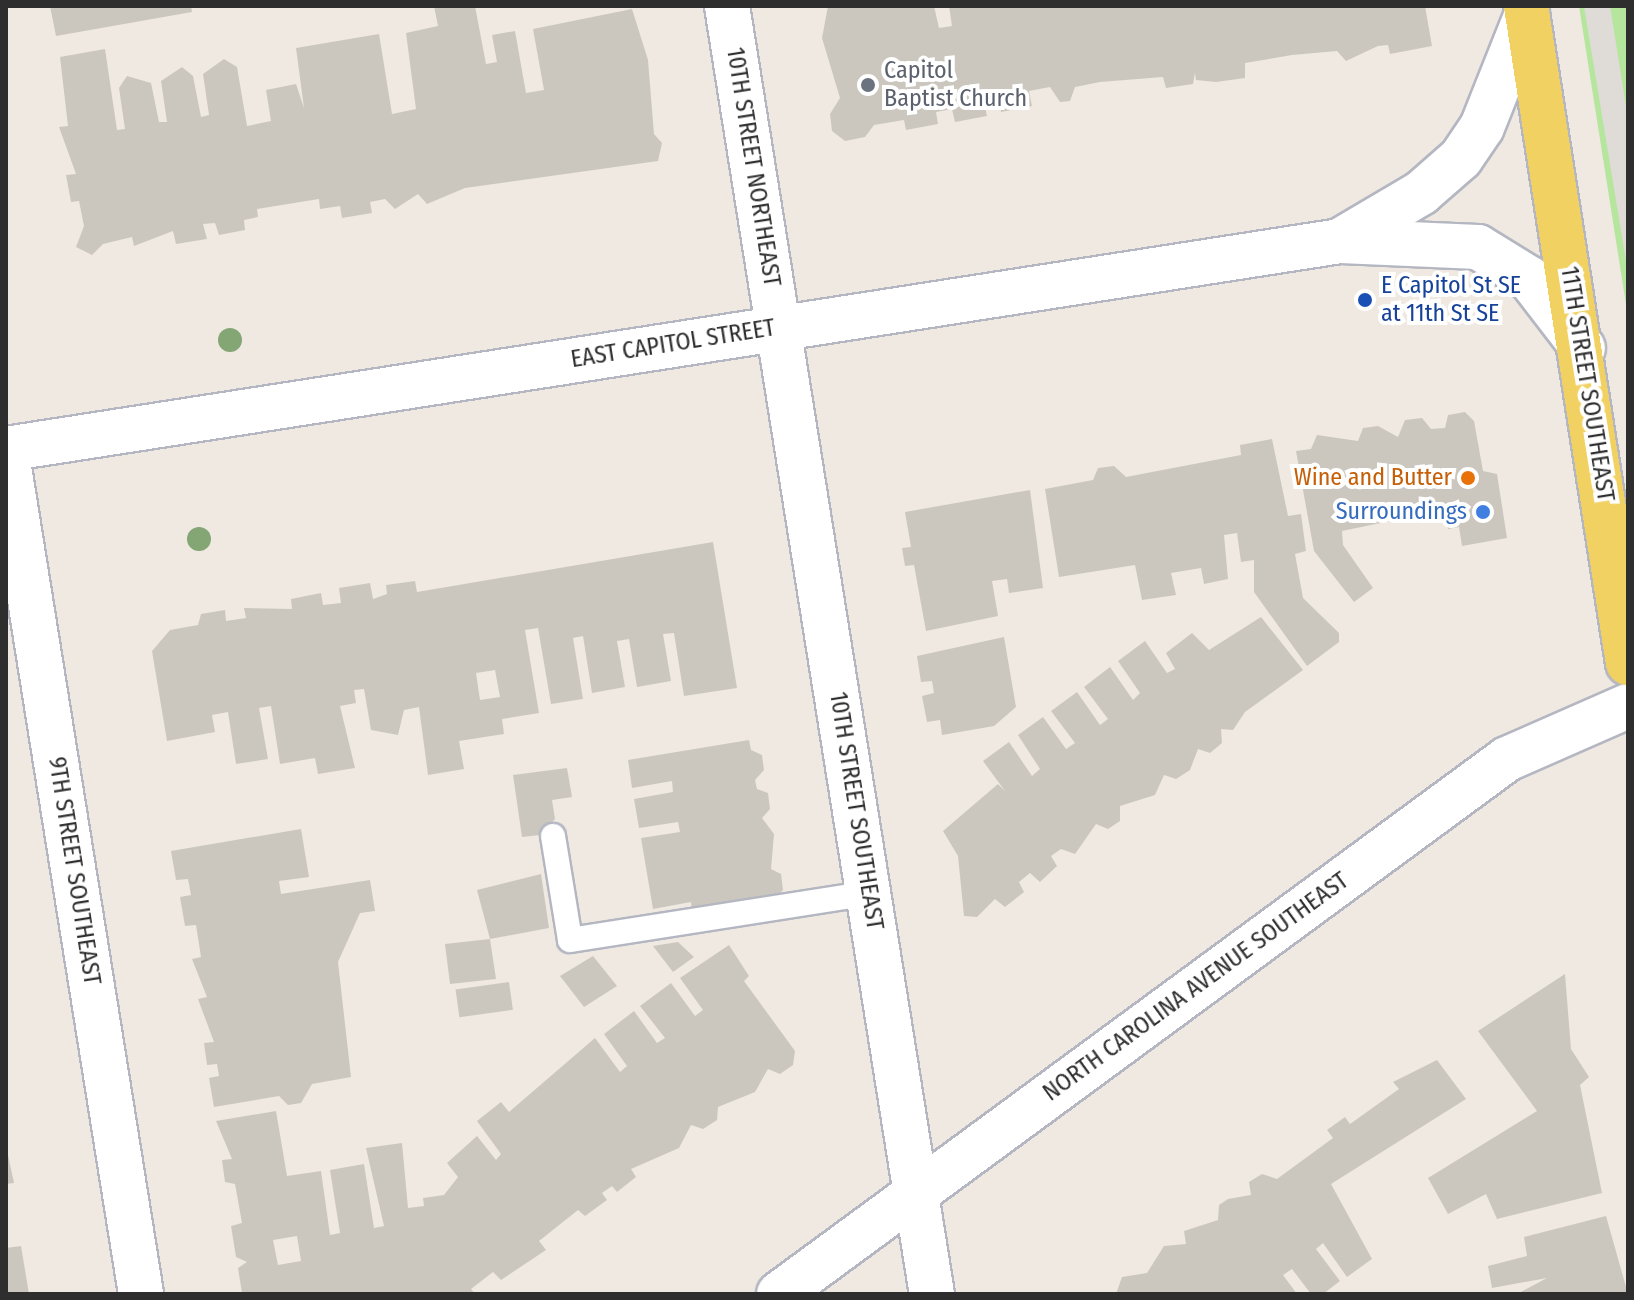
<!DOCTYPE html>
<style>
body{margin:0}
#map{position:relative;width:1634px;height:1300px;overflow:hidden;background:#efe9e1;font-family:"Fira Sans Condensed",sans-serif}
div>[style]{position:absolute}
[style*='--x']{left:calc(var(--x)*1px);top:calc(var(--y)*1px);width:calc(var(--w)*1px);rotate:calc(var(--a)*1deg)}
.green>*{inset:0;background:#b6e59e}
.plaza>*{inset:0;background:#dfdcd8}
.building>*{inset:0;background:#cbc7bf;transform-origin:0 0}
.roads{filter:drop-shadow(2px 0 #b4b7c1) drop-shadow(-2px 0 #b4b7c1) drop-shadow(0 2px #b4b7c1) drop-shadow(0 -2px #b4b7c1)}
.lane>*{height:24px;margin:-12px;padding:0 12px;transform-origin:12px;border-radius:12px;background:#fff}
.street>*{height:44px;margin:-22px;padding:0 22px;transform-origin:22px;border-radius:22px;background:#fff}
.secondary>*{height:44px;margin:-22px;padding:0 22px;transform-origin:22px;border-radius:22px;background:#fff}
.primary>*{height:44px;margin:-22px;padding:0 22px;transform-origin:22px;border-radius:22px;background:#f2d163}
.trees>*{width:24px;height:24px;margin:-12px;border-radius:50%;background:#84a574}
.dots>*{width:22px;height:22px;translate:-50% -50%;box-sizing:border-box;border:4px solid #fff;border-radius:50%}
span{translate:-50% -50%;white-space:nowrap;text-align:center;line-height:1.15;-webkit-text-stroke:8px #fff;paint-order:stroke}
.worship-label{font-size:24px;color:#5b616d}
.left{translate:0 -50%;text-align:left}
.street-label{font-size:24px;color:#2e2e2e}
.transit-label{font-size:24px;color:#164399}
.food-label{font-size:24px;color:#c56008}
.right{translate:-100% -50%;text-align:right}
.shop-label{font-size:24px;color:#366cbe}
.frame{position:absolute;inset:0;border:8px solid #2e2e2e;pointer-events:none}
</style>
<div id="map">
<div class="green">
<i style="clip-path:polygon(1579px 6px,1628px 6px,1628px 317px)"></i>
</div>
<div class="plaza">
<i style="clip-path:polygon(1584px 6px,1610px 6px,1628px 119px,1628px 273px)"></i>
</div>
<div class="building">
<i style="clip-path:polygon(50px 6px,191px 6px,192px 12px,56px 36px)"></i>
<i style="clip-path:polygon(434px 6px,475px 6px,486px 64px,497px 62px,492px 35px,515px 31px,526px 93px,544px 90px,533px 29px,632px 9px,648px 60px,654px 134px,662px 143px,658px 161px,465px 188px,427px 204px,418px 194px,395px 209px,385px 199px,370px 202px,372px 213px,342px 218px,340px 206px,320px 209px,319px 199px,257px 209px,258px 217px,244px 220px,245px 230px,219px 235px,215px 223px,203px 224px,207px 239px,176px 244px,173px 231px,134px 246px,132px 237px,103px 244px,92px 255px,76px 247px,84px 226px,79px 201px,71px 202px,66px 175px,76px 174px,59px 127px,68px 126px,60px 57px,105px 49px,117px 130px,125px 129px,119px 88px,127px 76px,151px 83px,159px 122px,167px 122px,161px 81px,182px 67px,193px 76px,201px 117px,209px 115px,203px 74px,224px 59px,237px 67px,247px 126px,271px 121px,266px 90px,296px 84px,304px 108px,296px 48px,379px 34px,392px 114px,416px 109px,406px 33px,438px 26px)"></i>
<i style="clip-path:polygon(828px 6px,934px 6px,939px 28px,952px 26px,949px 6px,1425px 6px,1432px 46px,1390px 54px,1388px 45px,1378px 46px,1346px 61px,1337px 51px,1292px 55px,1245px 63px,1245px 78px,1216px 82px,1196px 80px,1195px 73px,1193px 84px,1166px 88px,1163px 77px,1100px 82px,1075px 87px,1070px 101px,1060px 102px,1050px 87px,1029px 91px,1032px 106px,1001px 112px,1000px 104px,985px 107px,987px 116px,955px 122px,952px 109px,936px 112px,938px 124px,906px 130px,904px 120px,874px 125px,865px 137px,845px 141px,832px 131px,830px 114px,840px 98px,822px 38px)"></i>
<i style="clip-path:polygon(1465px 412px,1474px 421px,1483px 471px,1497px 474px,1507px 538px,1462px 546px,1459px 527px,1448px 529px,1443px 510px,1342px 531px,1343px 545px,1373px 588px,1354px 602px,1314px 551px,1296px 451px,1311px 449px,1317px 435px,1358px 441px,1363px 428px,1378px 426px,1398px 437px,1405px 420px,1422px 418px,1431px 429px,1445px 428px,1448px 415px)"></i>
<i style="clip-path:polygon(1272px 439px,1288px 516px,1301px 514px,1306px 551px,1295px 554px,1303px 598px,1339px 633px,1339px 642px,1307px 666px,1254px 592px,1254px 560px,1241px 562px,1237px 533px,1224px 535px,1228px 579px,1204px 584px,1201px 568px,1171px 573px,1176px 595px,1142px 600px,1135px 565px,1059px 577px,1045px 489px,1093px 480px,1098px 468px,1114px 466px,1126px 477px,1241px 455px,1240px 445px)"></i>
<i style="clip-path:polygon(1030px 490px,1043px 588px,1009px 593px,1007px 579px,992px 581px,998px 616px,926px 631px,914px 565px,905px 566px,902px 548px,911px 547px,905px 512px)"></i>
<i style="clip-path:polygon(evenodd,713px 542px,737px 688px,684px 696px,674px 633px,663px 634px,671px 681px,637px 687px,629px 639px,617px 641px,625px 687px,592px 693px,583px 636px,573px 638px,583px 699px,551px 704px,538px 628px,525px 630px,539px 713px,502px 719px,504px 734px,459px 741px,464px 769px,428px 775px,419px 707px,404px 710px,398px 735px,371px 730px,364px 689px,354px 690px,356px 703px,340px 706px,355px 768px,318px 774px,315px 758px,280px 764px,271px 706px,259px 708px,268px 759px,236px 764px,228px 712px,212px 715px,215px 732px,167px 741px,152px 651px,170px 630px,198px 625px,201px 614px,225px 610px,226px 621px,246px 618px,244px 608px,292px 609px,291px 599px,321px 593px,323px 605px,341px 603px,339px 588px,370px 583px,373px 599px,387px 594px,386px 585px,415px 581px,417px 592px,713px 542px,495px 670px,500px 697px,480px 700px,476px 673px,495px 670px)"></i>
<i style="clip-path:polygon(1261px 617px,1303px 670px,1245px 712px,1233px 730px,1221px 729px,1222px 743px,1210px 753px,1198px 749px,1190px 770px,1176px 779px,1164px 775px,1155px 795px,1120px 806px,1120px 821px,1108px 829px,1096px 824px,1075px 854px,1061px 849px,1051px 856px,1057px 866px,1040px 882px,1030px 873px,1019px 882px,1024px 892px,1005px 907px,995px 899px,977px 917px,964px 916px,958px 856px,943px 831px,998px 784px,1005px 791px,983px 761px,1009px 742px,1032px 776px,1040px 769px,1018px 735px,1043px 717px,1066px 749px,1075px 743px,1051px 711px,1077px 692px,1100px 725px,1108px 719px,1084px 687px,1110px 667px,1133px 700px,1140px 693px,1118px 661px,1145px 641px,1167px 673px,1175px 669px,1166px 653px,1192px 633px,1209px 650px)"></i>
<i style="clip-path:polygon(1004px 637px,1016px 707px,994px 726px,942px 735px,940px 720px,927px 722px,922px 696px,934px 693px,932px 681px,921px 682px,917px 656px)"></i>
<i style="clip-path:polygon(749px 740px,751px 750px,762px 755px,764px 770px,755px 780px,757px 789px,768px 793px,770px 809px,762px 818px,774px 834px,771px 869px,781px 874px,783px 890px,775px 898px,692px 912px,691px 902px,653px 909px,641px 838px,680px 832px,678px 822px,639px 828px,634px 799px,673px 792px,672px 781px,632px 788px,628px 760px)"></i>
<i style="clip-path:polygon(567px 768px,572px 797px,552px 800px,555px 819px,540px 835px,522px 837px,513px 775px)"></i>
<i style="clip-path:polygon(301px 829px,309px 877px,279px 881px,281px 894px,370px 880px,375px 911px,360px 913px,338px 962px,351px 1077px,312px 1084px,301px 1103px,288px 1105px,279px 1096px,214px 1107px,209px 1078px,219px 1076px,217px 1064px,207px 1065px,204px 1043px,214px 1042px,198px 999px,207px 997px,192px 959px,201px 957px,196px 925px,185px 926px,180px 897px,191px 895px,188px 879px,176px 880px,171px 851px)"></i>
<i style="clip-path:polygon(541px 874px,549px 928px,490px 939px,496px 979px,450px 984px,445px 944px,490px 939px,477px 890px)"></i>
<i style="clip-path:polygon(678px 942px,694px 957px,673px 972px,653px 946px)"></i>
<i style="clip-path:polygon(evenodd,729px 945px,749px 976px,744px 981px,795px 1051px,793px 1065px,780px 1074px,768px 1069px,755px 1092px,718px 1107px,717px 1120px,703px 1129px,691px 1125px,679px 1148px,631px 1169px,636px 1177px,617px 1192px,612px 1186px,602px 1193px,607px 1200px,585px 1216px,578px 1210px,539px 1241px,546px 1250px,501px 1280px,493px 1272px,471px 1289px,475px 1294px,242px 1293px,238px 1268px,247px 1262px,236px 1257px,231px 1226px,242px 1223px,235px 1184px,225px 1182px,222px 1160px,232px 1159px,216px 1121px,276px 1111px,287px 1176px,321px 1171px,330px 1235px,340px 1233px,330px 1170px,364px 1164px,374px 1228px,384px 1226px,366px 1148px,402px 1143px,408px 1208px,424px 1206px,423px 1198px,444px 1195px,458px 1177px,447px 1163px,477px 1136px,496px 1160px,501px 1154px,477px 1121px,501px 1102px,509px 1112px,595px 1038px,620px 1072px,627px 1066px,604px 1034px,634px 1011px,657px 1043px,665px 1038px,640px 1006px,671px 983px,695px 1016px,703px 1010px,680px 978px,729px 945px,297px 1236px,301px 1261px,278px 1265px,273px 1240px,297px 1236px)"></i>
<i style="clip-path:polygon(593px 956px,617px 986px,584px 1007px,560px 976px)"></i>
<i style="clip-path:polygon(1565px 974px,1571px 1049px,1589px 1077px,1580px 1085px,1602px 1193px,1497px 1219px,1486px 1194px,1448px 1214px,1428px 1178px,1537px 1111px,1478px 1031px)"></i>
<i style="left:509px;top:982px;width:28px;height:54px;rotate:82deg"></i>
<i style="clip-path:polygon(1437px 1060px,1466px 1099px,1331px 1184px,1372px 1259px,1347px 1277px,1323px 1243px,1316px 1249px,1340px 1281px,1323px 1294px,1311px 1294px,1292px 1269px,1283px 1275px,1297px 1294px,1116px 1294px,1122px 1277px,1147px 1273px,1164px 1246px,1186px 1244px,1184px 1231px,1218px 1220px,1219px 1205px,1228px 1199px,1251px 1195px,1249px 1182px,1262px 1174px,1277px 1179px,1333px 1138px,1327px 1130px,1345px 1117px,1350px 1124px,1399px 1089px,1393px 1082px)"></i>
<i style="clip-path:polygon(6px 1146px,14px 1183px,6px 1184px)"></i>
<i style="clip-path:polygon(1606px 1216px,1628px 1294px,1517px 1294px,1547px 1278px,1492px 1288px,1488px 1266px,1527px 1256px,1524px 1237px)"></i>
<i style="clip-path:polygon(21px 1246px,29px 1294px,6px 1294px,6px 1248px)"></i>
</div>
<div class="roads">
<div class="lane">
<i style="--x:553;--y:836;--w:105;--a:80.7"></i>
<i style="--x:570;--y:940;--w:304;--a:-8.9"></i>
</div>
<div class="street">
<i style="--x:727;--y:6;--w:1304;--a:80.96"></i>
<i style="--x:6;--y:449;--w:856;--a:80.92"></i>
</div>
<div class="secondary">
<i style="--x:1343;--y:239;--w:91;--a:-30.5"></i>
<i style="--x:1421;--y:193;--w:53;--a:-41.2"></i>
<i style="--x:1461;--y:158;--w:37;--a:-56"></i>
<i style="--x:1482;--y:127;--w:122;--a:-68.3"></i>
<i style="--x:6;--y:449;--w:1351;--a:-8.86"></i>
<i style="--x:1341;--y:241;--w:137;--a:2.5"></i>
<i style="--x:1478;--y:247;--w:61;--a:31.6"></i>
<i style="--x:1530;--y:279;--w:87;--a:52.5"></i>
<i style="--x:779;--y:1294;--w:903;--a:-36.31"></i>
<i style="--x:1507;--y:759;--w:132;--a:-23.7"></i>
</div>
<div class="primary">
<i style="--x:1526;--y:6;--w:665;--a:81.18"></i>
</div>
</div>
<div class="trees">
<i style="left:230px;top:340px"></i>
<i style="left:199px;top:539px"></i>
</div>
<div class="dots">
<i style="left:868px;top:85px;background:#6b7280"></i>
<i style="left:1365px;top:300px;background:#1a4fb4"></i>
<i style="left:1468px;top:478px;background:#e8710a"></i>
<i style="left:1483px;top:512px;background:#3f7fe0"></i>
</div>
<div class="worship-label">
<span class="left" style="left:884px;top:85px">Capitol<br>Baptist Church</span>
</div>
<div class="street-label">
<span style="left:753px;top:167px;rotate:81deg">10TH STREET NORTHEAST</span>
<span style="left:673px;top:344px;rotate:-9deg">EAST CAPITOL STREET</span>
<span style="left:1587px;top:384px;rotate:81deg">11TH STREET SOUTHEAST</span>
<span style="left:856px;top:811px;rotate:81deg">10TH STREET SOUTHEAST</span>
<span style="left:74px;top:871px;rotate:81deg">9TH STREET SOUTHEAST</span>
<span style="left:1196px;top:987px;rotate:-36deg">NORTH CAROLINA AVENUE SOUTHEAST</span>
</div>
<div class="transit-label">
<span class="left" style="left:1381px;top:300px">E Capitol St SE<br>at 11th St SE</span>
</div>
<div class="food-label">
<span class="right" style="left:1452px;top:478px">Wine and Butter</span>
</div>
<div class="shop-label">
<span class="right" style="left:1467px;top:512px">Surroundings</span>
</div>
<div class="frame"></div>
</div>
